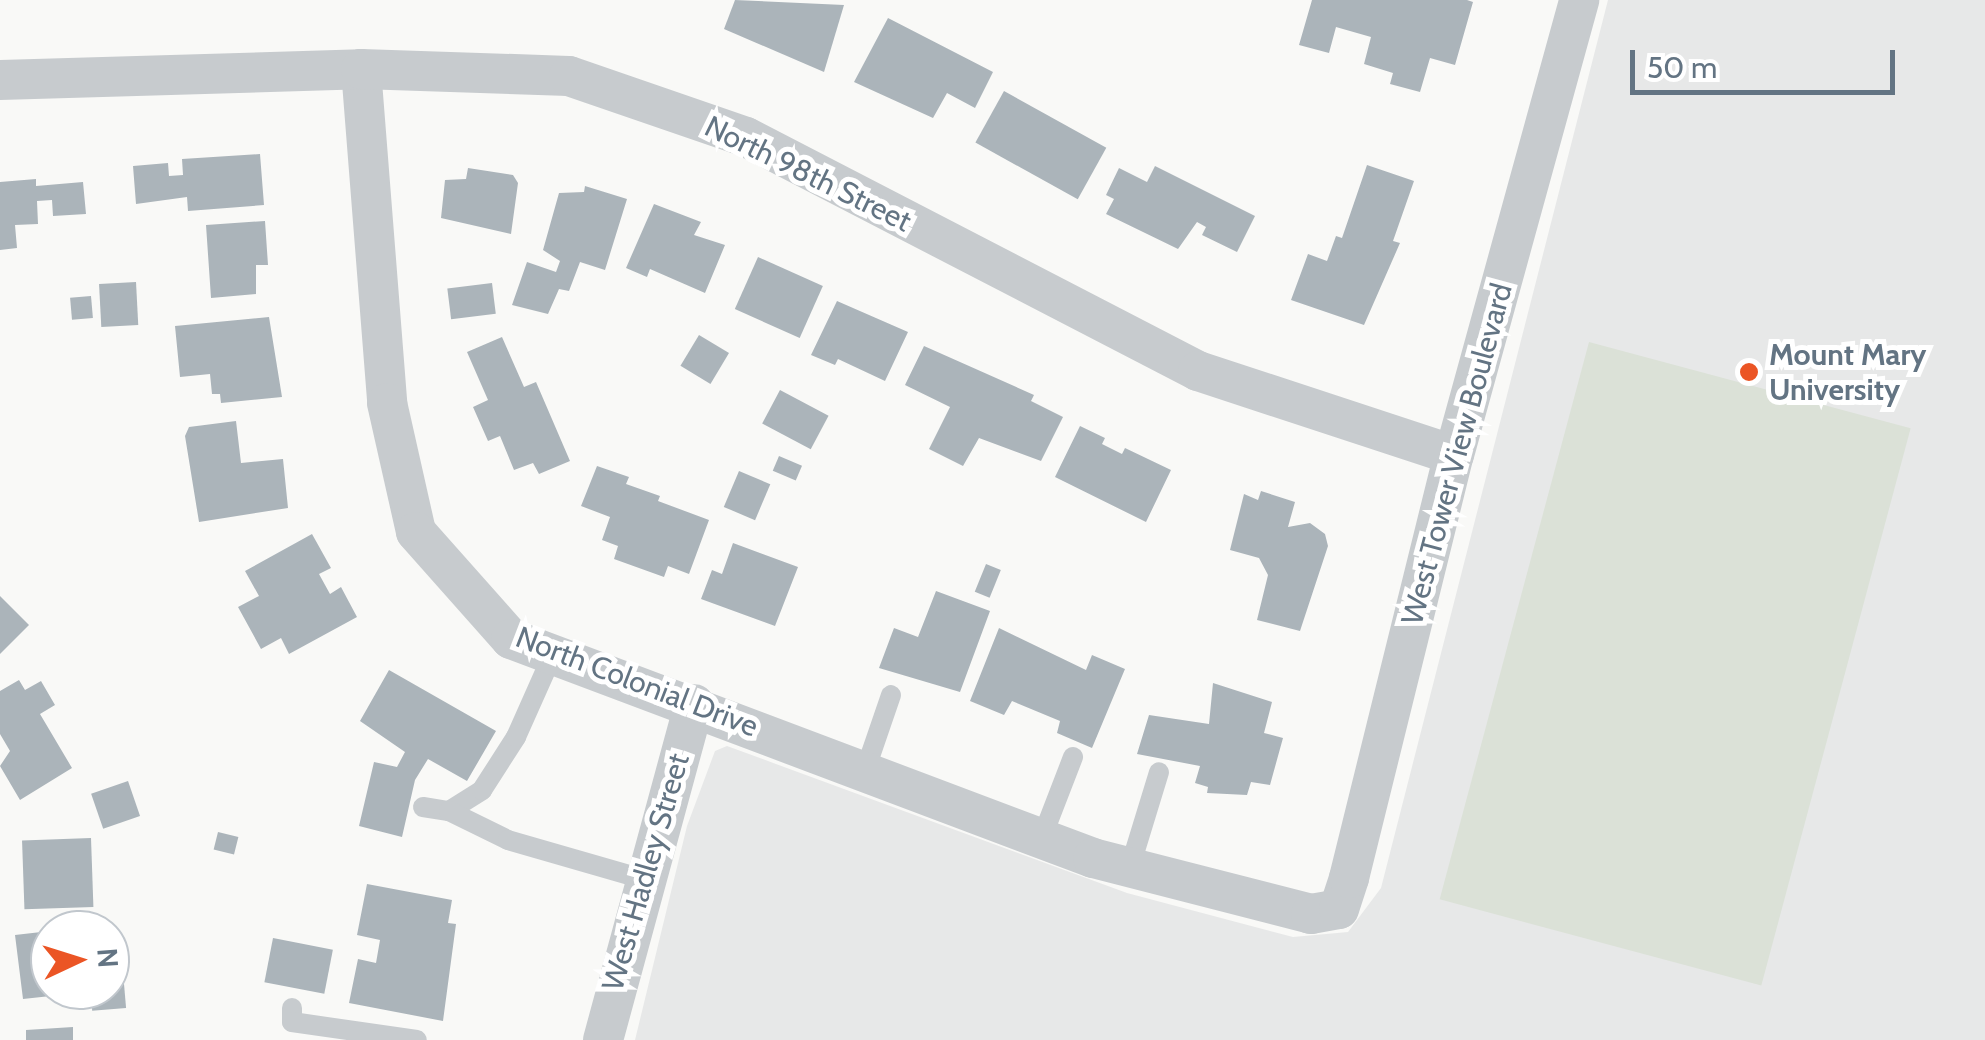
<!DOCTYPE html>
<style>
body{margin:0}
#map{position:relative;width:1985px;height:1040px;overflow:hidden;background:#f9f9f7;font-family:Cabin,sans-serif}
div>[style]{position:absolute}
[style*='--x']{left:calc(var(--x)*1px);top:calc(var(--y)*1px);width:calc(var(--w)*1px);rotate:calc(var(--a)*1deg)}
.built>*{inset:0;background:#e7e8e8}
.green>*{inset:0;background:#dbe1d7;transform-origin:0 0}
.building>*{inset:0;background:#abb4ba;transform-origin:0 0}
.service>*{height:20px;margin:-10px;padding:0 10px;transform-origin:10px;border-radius:10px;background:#c7cbce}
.minor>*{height:40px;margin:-20px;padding:0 20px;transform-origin:20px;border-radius:20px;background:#c7cbce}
.dots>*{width:28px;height:28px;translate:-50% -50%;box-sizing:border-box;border:5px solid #fff;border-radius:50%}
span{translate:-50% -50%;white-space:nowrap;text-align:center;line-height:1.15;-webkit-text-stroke:10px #fff;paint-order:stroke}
.street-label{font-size:30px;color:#637483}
.poi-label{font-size:30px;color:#637483;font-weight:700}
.left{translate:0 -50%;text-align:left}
.north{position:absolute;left:30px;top:910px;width:100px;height:100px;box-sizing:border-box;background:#fff;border:2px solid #c1c7cd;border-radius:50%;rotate:86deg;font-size:28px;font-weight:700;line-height:40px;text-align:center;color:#637483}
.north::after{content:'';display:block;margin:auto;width:35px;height:45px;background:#eb5525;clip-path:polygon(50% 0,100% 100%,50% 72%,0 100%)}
.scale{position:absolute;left:1630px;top:50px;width:265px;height:45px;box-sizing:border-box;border:5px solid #637483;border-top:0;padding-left:12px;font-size:30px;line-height:35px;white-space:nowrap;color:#637483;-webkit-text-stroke:8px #fff;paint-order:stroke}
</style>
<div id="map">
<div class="built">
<i style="clip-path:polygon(1608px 0,1985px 0,1985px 1040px,635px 1040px,687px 826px,715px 751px,727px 746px,1127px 893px,1293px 937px,1348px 932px,1381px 888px)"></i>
</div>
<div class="green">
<i style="left:1589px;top:342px;width:333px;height:577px;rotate:15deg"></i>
</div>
<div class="building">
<i style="clip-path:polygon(735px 0,844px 5px,824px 72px,724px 29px)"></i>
<i style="clip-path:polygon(1312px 0,1467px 0,1473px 2px,1455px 65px,1430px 58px,1420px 92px,1390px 84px,1393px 73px,1364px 64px,1371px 37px,1336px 27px,1329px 53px,1299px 45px)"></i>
<i style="clip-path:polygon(888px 18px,993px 72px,975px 108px,947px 93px,933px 118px,854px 82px)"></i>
<i style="left:1004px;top:91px;width:117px;height:59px;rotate:29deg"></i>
<i style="clip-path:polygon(260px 154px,264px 205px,188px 211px,187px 197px,136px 204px,133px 166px,168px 163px,169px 176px,183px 175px,182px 159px)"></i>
<i style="clip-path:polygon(1367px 165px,1414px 181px,1393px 241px,1400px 243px,1364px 325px,1291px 300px,1308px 254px,1327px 261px,1336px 236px,1342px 238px)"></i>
<i style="clip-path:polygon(1155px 166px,1255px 216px,1237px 252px,1202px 235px,1206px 227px,1197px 222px,1178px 249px,1106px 214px,1114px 199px,1106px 195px,1119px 168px,1147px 182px)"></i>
<i style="clip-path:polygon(468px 168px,513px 175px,518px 183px,511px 234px,441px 218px,445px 180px,466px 179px)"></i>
<i style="clip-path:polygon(36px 179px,36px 186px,83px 182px,86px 214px,53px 216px,52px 200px,37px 201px,38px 224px,15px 225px,17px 248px,0 250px,0 182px)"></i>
<i style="clip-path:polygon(585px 186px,627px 199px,605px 270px,580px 262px,569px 291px,559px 289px,548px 314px,512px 305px,527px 262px,556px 272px,560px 261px,543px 250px,559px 193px,584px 192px)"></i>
<i style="clip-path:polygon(654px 204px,701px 222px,694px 235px,725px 245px,705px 293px,650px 269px,647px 277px,626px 268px)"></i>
<i style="clip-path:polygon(265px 221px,268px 265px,256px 265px,256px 294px,211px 298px,206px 225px)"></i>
<i style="left:758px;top:257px;width:71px;height:57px;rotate:24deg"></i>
<i style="left:136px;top:282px;width:43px;height:37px;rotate:87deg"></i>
<i style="left:492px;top:283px;width:31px;height:45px;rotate:83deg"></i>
<i style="left:91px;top:296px;width:22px;height:21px;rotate:85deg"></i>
<i style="clip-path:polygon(837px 301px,908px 332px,885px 381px,838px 359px,835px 365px,811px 355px)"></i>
<i style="clip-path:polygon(269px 317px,282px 397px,221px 403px,220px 394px,212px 394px,210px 374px,180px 377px,175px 326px)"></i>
<i style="left:699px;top:335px;width:35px;height:36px;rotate:31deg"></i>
<i style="clip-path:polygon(502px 337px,524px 387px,536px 382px,570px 461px,539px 474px,533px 463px,514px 470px,500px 436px,488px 441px,473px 407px,488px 400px,467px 352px)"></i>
<i style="clip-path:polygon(924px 346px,1034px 395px,1031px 401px,1063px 417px,1041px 461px,979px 438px,963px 466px,929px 449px,950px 407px,905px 385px)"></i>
<i style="left:780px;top:390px;width:55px;height:38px;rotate:28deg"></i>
<i style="clip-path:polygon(236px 421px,241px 463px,283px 459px,288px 508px,199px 522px,185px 436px,189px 427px)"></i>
<i style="clip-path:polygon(1080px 426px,1105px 438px,1102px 444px,1122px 454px,1125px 448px,1171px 470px,1146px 522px,1055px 477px)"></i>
<i style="left:779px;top:456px;width:25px;height:16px;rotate:23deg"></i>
<i style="clip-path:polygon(597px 466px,629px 477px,626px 484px,660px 496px,658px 501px,709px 520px,689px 574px,668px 566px,664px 577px,614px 559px,618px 546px,602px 540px,610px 517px,581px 506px)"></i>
<i style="left:739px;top:471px;width:34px;height:39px;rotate:23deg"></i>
<i style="clip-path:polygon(1261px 491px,1295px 502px,1288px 527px,1310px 523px,1325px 534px,1328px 546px,1300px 631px,1257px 620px,1268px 575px,1259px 558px,1230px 550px,1244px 494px,1258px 500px)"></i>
<i style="clip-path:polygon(312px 534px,331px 568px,319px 574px,330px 594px,341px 587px,357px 617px,289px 654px,281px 638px,261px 649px,238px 607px,259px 596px,245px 571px)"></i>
<i style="clip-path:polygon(733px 543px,798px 567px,775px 626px,701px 599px,712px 570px,722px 574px)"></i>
<i style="left:986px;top:564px;width:16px;height:30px;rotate:22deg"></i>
<i style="clip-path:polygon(936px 591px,990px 611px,960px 692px,879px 668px,894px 628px,918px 637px)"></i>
<i style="clip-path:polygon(0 596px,29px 625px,0 654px)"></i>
<i style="clip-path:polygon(999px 628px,1086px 670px,1092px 655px,1125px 669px,1092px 748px,1057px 733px,1060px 721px,1012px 701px,1004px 715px,970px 701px)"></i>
<i style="clip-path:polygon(389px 670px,496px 731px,467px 781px,428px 759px,415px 780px,402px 837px,359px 826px,374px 762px,397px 767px,405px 752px,360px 721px)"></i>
<i style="clip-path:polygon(19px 680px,25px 690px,41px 681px,55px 705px,40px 714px,72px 768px,20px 800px,0 766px,10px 751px,0 734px,0 691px)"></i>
<i style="clip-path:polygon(1213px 683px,1272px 702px,1264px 733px,1283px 738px,1270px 785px,1251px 782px,1247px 795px,1207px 793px,1208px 787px,1195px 783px,1200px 766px,1137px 754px,1149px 715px,1209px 724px)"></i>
<i style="left:128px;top:781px;width:37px;height:39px;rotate:71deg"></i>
<i style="left:218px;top:832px;width:21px;height:18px;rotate:14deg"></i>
<i style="left:91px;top:838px;width:69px;height:69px;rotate:88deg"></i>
<i style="clip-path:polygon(367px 884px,452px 900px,448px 923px,456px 924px,443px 1021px,349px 1003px,358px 959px,376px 963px,380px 940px,357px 935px)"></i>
<i style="clip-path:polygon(50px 931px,50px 990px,69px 994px,23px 999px,15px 935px)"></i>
<i style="left:273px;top:938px;width:61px;height:45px;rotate:11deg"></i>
<i style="left:124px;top:984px;width:24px;height:34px;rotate:85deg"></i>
<i style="clip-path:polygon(73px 1027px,73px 1040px,26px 1040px,26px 1030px)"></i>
</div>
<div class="service">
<i style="--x:866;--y:768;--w:77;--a:-71.1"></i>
<i style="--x:423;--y:807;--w:26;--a:9"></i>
<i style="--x:449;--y:811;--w:39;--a:-32"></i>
<i style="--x:482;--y:790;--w:63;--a:-57.3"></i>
<i style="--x:516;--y:737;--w:91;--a:-66"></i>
<i style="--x:449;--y:811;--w:66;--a:26.2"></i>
<i style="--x:508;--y:840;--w:141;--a:16.1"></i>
<i style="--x:1041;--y:840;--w:89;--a:-68.9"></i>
<i style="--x:1130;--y:867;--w:99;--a:-73"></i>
<i style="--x:292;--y:1008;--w:14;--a:90"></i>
<i style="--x:292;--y:1022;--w:126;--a:8.2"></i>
</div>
<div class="minor">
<i style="--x:361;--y:69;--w:335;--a:85.5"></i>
<i style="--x:387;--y:403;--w:132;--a:77.3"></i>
<i style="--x:416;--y:532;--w:143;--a:48.4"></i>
<i style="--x:511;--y:639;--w:622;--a:20.62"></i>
<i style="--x:1093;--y:858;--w:225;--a:14.4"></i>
<i style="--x:1311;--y:914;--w:28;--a:-10"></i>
<i style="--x:1339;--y:909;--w:33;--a:-72"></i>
<i style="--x:1349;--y:878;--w:436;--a:-76.1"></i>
<i style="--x:1454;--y:455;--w:472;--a:-74.6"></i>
<i style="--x:0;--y:80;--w:361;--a:-1.7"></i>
<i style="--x:361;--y:69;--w:208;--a:1.9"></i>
<i style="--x:569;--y:76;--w:187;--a:19"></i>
<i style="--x:746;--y:137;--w:509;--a:27.37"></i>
<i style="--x:1198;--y:371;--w:269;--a:18.2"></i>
<i style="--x:603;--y:1040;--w:348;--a:-74.8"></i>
</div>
<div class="dots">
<i style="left:1749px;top:372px;background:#eb5525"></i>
</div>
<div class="street-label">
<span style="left:808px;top:174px;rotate:26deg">North 98th Street</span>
<span style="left:1457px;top:454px;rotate:-75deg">West Tower View Boulevard</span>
<span style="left:637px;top:682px;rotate:21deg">North Colonial Drive</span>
<span style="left:646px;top:872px;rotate:-74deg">West Hadley Street</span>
</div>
<div class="poi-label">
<span class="left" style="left:1769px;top:372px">Mount Mary<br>University</span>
</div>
<div class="north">N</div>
<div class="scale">50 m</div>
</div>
